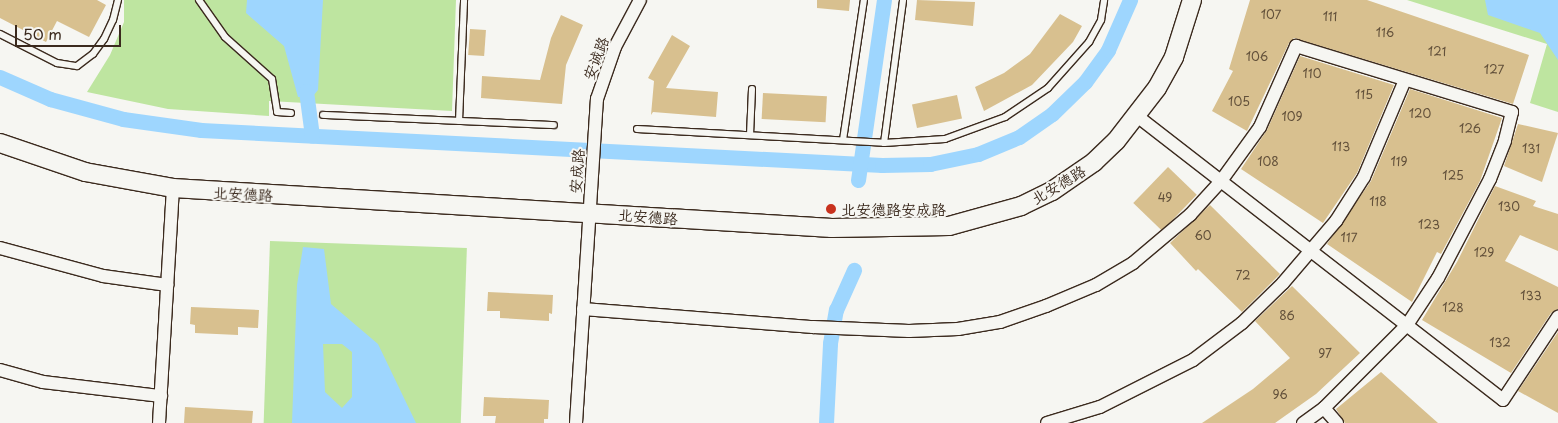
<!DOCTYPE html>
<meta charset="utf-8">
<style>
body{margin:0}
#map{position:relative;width:1558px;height:423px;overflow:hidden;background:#f6f6f2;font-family:"Playpen Sans","LXGW WenKai TC",sans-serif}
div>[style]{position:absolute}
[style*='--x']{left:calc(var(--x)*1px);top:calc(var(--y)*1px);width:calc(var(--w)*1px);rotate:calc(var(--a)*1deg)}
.green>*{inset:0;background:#bee5a0;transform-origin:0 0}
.water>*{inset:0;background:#9ed6fe}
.canal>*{height:15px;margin:-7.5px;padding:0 7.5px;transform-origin:7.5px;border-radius:7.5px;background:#9ed6fe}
.building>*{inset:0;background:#d8c08f;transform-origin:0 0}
.roads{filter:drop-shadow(1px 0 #3b2a1e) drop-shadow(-1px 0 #3b2a1e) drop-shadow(0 1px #3b2a1e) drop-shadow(0 -1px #3b2a1e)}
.lane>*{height:6px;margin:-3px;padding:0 3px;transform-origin:3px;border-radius:3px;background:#f6f6f2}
.street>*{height:12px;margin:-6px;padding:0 6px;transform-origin:6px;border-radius:6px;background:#f6f6f2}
.secondary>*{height:18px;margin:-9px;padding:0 9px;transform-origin:9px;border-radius:9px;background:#f6f6f2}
.dots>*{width:14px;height:14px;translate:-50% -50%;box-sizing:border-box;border:2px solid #f6f6f2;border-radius:50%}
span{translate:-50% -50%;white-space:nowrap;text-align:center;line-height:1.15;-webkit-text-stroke:4px #f6f6f2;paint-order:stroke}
.number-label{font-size:12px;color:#62503a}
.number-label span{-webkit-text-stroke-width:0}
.street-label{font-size:15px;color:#3b2a1e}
.poi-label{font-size:15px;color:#3b2a1e}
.left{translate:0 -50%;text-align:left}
.scale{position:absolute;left:15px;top:25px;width:106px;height:22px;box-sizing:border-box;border:2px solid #3b2a1e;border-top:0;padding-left:6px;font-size:15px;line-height:18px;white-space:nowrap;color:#3b2a1e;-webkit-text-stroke:4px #f6f6f2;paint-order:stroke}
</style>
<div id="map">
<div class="green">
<i style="clip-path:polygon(124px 0,456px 0,452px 111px,269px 101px,269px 116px,168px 109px,87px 92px,110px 55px,124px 22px)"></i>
<i style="clip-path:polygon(1407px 0,1558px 0,1558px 112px,1530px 103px,1547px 44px)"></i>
<i style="left:270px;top:241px;width:197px;height:182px;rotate:2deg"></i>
</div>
<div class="water">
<i style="clip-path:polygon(247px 0,323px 0,318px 90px,313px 96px,298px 97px,284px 46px,246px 13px)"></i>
<i style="clip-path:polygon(1485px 0,1558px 0,1558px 60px,1540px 33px,1488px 15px)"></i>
<i style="clip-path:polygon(evenodd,303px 247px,324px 249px,331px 304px,378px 344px,416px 423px,292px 423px,297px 285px,303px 247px,323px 344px,342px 344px,352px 352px,352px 397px,342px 408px,325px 392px,323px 344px)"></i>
</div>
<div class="canal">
<i style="--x:0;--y:77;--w:55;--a:23.7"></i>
<i style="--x:50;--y:99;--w:76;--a:15.3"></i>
<i style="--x:123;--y:119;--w:79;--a:8"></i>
<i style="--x:201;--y:130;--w:682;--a:2.94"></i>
<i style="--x:882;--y:165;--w:48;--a:-1.2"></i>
<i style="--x:930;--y:164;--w:49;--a:-11.8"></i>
<i style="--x:978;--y:154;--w:44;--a:-22.5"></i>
<i style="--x:1019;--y:137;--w:40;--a:-34.9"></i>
<i style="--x:1052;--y:114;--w:46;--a:-44.1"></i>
<i style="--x:1085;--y:82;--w:39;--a:-54"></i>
<i style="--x:1108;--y:50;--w:55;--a:-66.3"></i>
<i style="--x:306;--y:91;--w:45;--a:82.4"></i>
<i style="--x:858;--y:180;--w:182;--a:-81.8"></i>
<i style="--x:826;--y:423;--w:80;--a:-87.1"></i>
<i style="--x:830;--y:343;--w:34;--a:-80"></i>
<i style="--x:836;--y:310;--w:44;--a:-65.8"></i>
</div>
<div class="building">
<i style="clip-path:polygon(0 0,97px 0,106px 5px,89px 37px,57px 21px,46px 42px,0 18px)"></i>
<i style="clip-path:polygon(817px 0,850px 0,849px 11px,817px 8px)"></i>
<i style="clip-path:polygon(917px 0,975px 2px,973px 26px,915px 20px)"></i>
<i style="clip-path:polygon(1250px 0,1367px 0,1529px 55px,1513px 104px,1294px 38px,1289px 43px,1247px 131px,1212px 111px,1233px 71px,1229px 69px)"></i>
<i style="clip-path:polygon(1060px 14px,1082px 26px,1073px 42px,1032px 85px,984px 111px,975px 87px,1004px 73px,1030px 54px)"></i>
<i style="clip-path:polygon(561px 15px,583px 25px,566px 65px,562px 104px,481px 98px,482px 76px,540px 80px,551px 38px)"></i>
<i style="left:470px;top:29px;width:16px;height:26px;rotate:4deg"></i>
<i style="clip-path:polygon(672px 35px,690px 46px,666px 88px,718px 92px,716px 117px,653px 112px,651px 115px,654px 81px,648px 78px)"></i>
<i style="clip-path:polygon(1300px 56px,1394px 85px,1357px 173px,1323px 223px,1241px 169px,1267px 130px)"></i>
<i style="clip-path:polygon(1410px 89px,1502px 118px,1480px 181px,1441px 254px,1437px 252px,1412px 302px,1327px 244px,1371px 181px)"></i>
<i style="left:763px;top:93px;width:64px;height:26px;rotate:3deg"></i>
<i style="left:957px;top:95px;width:24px;height:46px;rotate:78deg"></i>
<i style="clip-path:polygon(1518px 124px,1558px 133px,1542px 182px,1504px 166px)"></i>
<i style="left:1168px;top:167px;width:40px;height:50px;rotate:44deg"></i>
<i style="clip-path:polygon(1495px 186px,1536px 201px,1533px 206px,1558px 214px,1558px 251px,1520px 235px,1505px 261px,1558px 287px,1558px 309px,1551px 313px,1511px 373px,1422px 320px,1457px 262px)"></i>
<i style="clip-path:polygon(1210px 205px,1280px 274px,1242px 312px,1198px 269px,1196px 271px,1170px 243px)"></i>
<i style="clip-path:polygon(1292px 286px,1360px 353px,1316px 394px,1275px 423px,1202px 423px,1253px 389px,1290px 358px,1255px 321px)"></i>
<i style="clip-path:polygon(488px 292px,553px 295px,552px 314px,549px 313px,549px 321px,500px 318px,500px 311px,487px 311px)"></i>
<i style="clip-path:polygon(191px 307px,259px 310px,258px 328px,238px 327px,238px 335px,195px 333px,195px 325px,190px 324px)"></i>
<i style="clip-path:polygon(1558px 332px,1558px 413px,1518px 391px)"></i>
<i style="clip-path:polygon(1381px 372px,1420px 407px,1438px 423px,1345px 423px,1336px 409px)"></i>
<i style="clip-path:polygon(484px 397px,549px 400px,548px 419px,544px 419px,544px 423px,495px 423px,496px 416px,483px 416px)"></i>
<i style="clip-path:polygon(185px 407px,253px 411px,252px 423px,184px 423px)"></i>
</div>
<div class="roads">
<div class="lane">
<i style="--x:199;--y:0;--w:45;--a:54.9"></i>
<i style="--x:225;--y:37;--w:63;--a:41.8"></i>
<i style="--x:272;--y:79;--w:33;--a:81"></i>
<i style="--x:277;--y:112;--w:14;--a:4"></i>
<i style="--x:0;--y:34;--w:64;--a:27"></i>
<i style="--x:57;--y:63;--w:20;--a:9"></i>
<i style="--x:77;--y:66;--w:20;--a:-37"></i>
<i style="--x:93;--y:54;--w:19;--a:-54"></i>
<i style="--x:104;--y:39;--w:21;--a:-65"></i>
<i style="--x:113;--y:20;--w:21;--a:-76"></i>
<i style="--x:323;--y:115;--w:231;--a:2.5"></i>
<i style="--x:459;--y:121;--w:121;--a:-87.6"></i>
<i style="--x:637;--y:129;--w:247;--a:3.2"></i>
<i style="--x:884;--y:143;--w:61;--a:-3.8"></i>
<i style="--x:945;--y:139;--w:64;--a:-20.1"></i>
<i style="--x:1005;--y:117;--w:52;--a:-34"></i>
<i style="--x:1048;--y:88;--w:62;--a:-48.3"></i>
<i style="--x:1089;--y:42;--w:25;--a:-61"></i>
<i style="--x:1101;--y:20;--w:20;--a:-81"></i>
<i style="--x:750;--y:135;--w:46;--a:-87.5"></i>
<i style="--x:843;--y:140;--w:142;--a:-81.5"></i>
<i style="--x:884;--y:143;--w:144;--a:-82.4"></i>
</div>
<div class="street">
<i style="--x:1137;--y:116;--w:463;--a:37.8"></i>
<i style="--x:1503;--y:400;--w:100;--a:-56.5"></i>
<i style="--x:0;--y:248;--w:107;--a:15.2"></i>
<i style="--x:103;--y:276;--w:65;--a:8"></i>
<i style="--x:583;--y:309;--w:231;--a:4.5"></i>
<i style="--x:813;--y:327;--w:96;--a:2.4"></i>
<i style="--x:909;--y:331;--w:49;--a:-2.3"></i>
<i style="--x:958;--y:329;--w:43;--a:-9.5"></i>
<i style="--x:1000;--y:322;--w:49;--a:-19.2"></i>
<i style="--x:1046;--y:306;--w:54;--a:-22.8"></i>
<i style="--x:1096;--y:285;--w:43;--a:-30.7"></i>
<i style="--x:1133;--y:263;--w:75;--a:-40.1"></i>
<i style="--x:1190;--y:215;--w:46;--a:-47.6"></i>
<i style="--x:1221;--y:181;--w:67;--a:-54.2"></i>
<i style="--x:1260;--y:127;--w:89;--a:-66"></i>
<i style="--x:1296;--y:46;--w:226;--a:17"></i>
<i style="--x:1512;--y:112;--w:30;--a:104"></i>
<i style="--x:1505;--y:141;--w:41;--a:111.5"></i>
<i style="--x:1490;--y:179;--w:112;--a:117.7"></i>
<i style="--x:1438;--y:278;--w:56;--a:123.4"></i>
<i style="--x:1407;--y:325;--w:117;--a:135"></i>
<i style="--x:1324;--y:408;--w:26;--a:144"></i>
<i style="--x:0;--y:370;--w:45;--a:15.6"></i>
<i style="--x:43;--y:382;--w:119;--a:6.8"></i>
<i style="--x:1324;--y:408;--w:20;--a:49"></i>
<i style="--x:159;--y:423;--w:235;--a:-86.6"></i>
<i style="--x:576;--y:423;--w:325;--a:-86.3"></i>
<i style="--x:597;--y:99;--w:55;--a:-70.9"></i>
<i style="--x:615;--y:47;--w:53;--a:-62"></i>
<i style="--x:1047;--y:423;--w:55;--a:-16.8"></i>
<i style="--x:1100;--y:407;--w:104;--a:-26.8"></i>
<i style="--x:1193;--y:360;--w:61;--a:-37.1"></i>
<i style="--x:1242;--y:323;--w:57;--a:-44.3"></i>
<i style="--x:1283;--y:283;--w:82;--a:-49.5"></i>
<i style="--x:1336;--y:221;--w:52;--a:-57.5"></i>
<i style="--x:1364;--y:177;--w:105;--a:-67.1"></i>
</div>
<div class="secondary">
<i style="--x:0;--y:143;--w:90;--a:18.8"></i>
<i style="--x:85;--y:172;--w:89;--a:10.3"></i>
<i style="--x:173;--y:188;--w:660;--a:3.47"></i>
<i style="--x:832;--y:228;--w:117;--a:-1"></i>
<i style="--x:949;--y:226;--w:75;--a:-15.5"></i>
<i style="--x:1021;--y:206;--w:34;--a:-26"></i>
<i style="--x:1052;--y:191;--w:51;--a:-34.6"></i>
<i style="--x:1094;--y:162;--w:30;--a:-44"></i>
<i style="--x:1116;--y:141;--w:67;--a:-52.3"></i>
<i style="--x:1157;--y:88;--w:35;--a:-61"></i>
<i style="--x:1174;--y:57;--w:60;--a:-72.5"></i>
</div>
</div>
<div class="dots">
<i style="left:831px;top:209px;background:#c8321e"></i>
</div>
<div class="number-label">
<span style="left:1271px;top:15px">107</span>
<span style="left:1330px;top:17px">111</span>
<span style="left:1385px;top:33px">116</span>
<span style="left:1437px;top:52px">121</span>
<span style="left:1257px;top:57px">106</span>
<span style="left:1494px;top:70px">127</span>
<span style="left:1312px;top:74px">110</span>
<span style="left:1364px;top:95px">115</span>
<span style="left:1239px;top:102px">105</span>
<span style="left:1420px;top:114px">120</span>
<span style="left:1292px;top:117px">109</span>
<span style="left:1470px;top:129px">126</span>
<span style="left:1341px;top:147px">113</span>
<span style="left:1531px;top:149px">131</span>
<span style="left:1268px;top:162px">108</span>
<span style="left:1399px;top:162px">119</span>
<span style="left:1453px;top:176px">125</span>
<span style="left:1165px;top:198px">49</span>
<span style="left:1378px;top:202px">118</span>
<span style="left:1509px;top:207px">130</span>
<span style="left:1429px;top:225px">123</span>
<span style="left:1203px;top:236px">60</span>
<span style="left:1349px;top:238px">117</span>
<span style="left:1484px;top:253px">129</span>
<span style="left:1243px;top:276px">72</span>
<span style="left:1531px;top:296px">133</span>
<span style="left:1453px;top:308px">128</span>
<span style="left:1287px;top:316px">86</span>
<span style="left:1500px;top:343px">132</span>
<span style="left:1325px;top:354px">97</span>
<span style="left:1280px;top:395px">96</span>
</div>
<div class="street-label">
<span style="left:595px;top:58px;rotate:-69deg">安诚路</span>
<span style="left:576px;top:171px;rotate:-86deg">安成路</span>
<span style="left:1058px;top:184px;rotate:-31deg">北安德路</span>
<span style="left:243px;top:193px;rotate:3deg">北安德路</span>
<span style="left:648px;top:216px;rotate:4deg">北安德路</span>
</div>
<div class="poi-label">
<span class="left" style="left:841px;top:209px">北安德路安成路</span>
</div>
<div class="scale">50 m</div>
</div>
